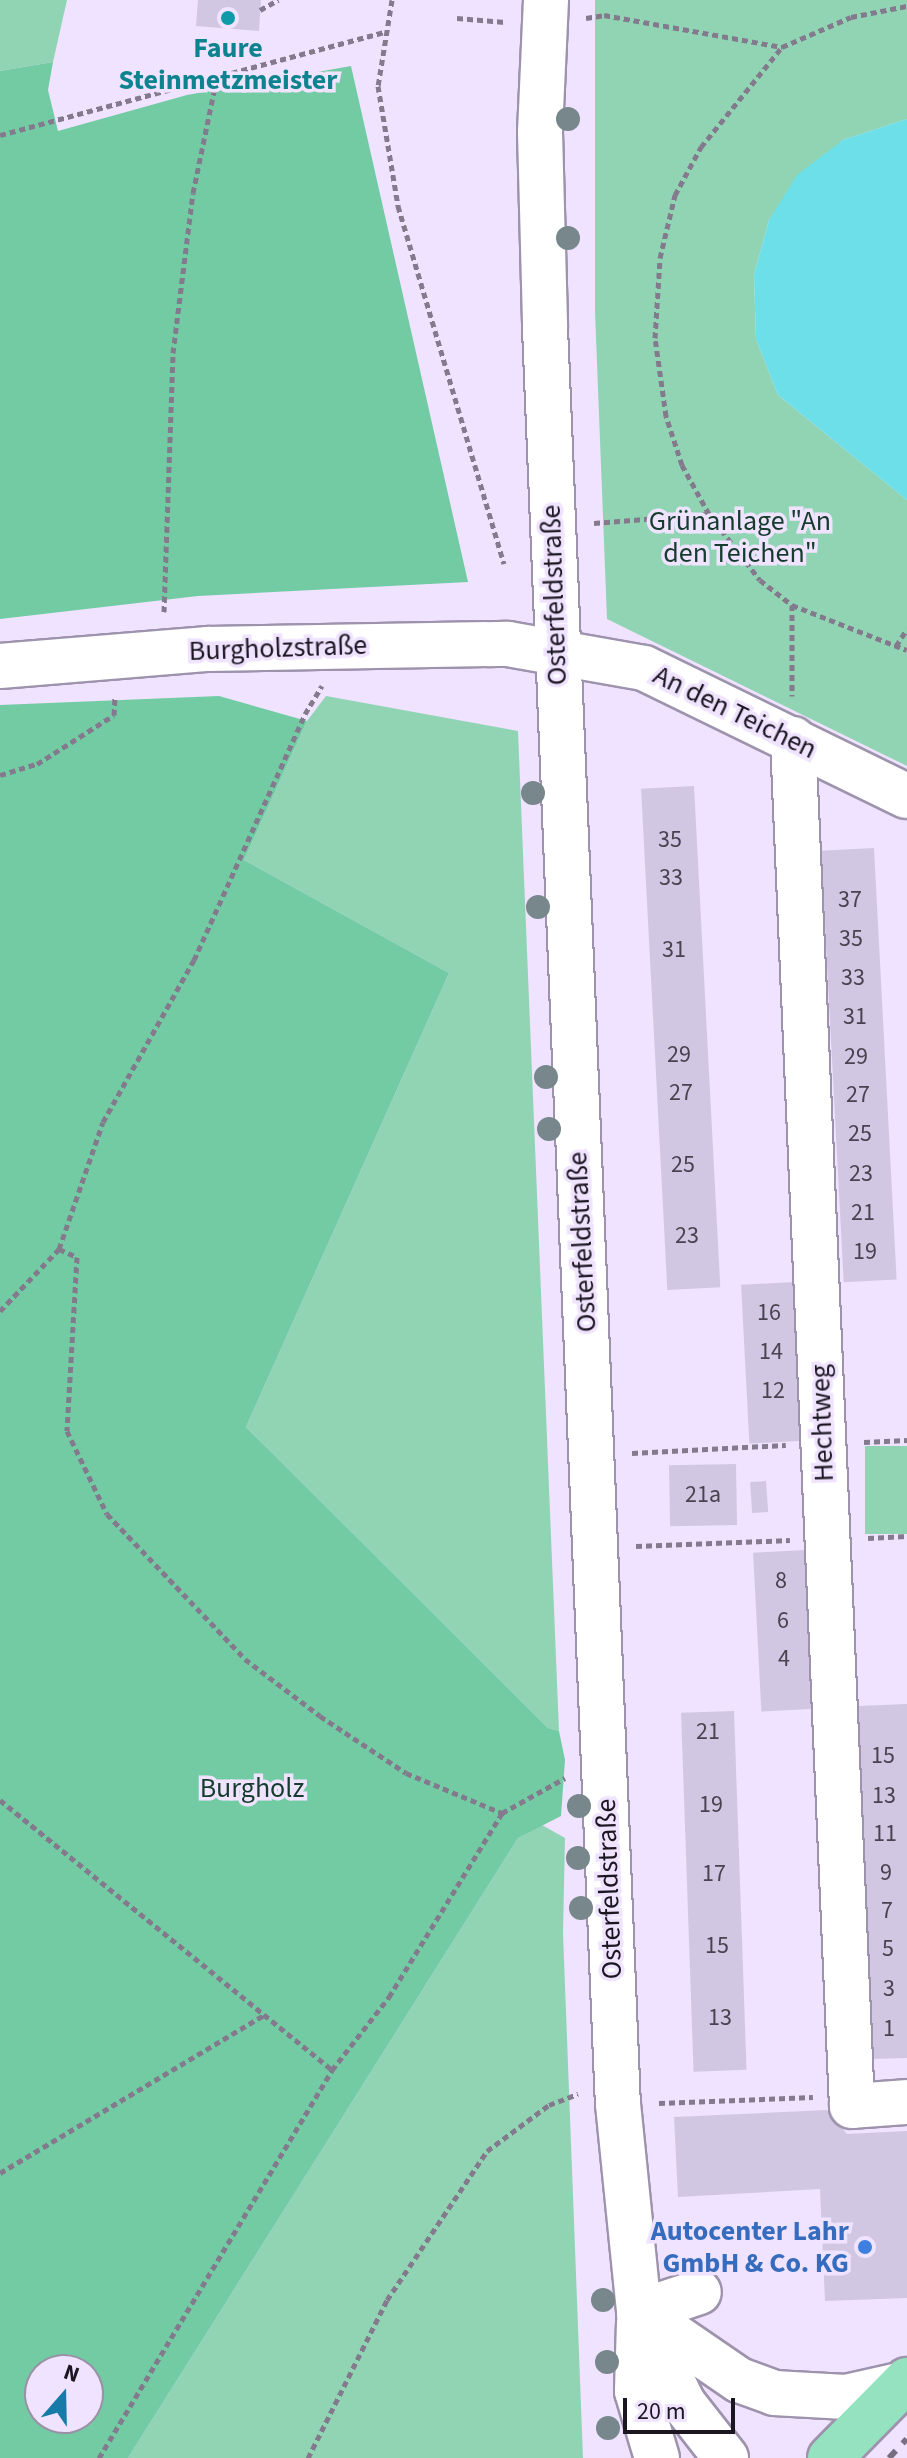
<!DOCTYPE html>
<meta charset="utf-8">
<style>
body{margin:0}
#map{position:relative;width:907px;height:2458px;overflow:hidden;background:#efe3ff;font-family:"Source Sans 3",sans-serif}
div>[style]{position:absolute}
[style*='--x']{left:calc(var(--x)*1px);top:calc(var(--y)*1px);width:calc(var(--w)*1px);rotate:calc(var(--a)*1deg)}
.green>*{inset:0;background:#91d4b4;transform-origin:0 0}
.forest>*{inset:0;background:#72cba3}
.water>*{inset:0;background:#6ddfe8}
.building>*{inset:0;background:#d2c7e2;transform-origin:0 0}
.path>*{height:5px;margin-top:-2.5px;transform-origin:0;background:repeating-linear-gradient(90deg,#837b8d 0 6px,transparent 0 10px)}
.roads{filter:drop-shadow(2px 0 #9e93ac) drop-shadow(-2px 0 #9e93ac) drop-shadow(0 2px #9e93ac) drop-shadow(0 -2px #9e93ac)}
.minor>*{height:44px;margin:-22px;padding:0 22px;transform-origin:22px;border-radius:22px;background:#fff}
.major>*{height:44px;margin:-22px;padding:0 22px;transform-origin:22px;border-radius:22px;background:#94e2c0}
.rail>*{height:6px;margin-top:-3px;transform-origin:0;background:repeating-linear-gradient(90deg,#776f80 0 10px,transparent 0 20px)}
.trees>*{width:24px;height:24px;margin:-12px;border-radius:50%;background:#77878b}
.dots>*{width:22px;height:22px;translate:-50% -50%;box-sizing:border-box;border:4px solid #efe3ff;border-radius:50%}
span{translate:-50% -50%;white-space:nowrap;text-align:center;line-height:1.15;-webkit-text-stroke:7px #efe3ff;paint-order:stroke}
.number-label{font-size:24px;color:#494250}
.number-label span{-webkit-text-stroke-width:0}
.culture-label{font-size:28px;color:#0d838f;font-weight:700}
.park-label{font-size:28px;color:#153c2c}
.street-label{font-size:28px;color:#1b1620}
.shop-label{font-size:28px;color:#366cbe;font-weight:700}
.right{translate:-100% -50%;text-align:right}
.north{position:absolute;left:24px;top:2354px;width:80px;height:80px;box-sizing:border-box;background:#efe3ff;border:2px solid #9a91a6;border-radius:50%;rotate:20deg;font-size:22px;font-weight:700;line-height:32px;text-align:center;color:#1b1620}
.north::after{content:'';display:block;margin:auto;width:28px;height:36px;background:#167ca7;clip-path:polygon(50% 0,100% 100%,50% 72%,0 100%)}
.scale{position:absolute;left:623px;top:2398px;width:112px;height:36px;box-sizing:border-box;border:4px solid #1b1620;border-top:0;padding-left:10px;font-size:24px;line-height:28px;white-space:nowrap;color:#1b1620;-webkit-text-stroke:6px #efe3ff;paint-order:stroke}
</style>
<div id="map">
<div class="green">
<i style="clip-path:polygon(0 0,67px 0,53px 62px,0 71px)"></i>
<i style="clip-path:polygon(595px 0,907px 0,907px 119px,843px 140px,769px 220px,754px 275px,756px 339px,778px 395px,907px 500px,907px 766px,607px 619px,595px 312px)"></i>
<i style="clip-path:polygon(326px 696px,518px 731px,559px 1731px,548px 1728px,246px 1427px,449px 973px,244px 860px,307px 721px)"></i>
<i style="left:907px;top:1446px;width:88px;height:42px;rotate:90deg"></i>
<i style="clip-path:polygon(542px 1825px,565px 1838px,563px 1933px,583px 2458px,128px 2458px,518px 1838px)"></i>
</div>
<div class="forest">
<i style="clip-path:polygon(53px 62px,48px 90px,58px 131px,187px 95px,351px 66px,468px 582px,198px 596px,0 619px,0 71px)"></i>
<i style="clip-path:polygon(evenodd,219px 696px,307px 721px,244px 860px,449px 973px,246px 1427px,548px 1728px,559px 1731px,565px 1760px,561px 1816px,518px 1838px,128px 2458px,0 2458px,0 705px,219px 696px,88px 2370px,88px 2418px,40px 2418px,40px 2370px,88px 2370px)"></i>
</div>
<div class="water">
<i style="clip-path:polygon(907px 119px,907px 500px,778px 395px,756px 339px,754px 275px,769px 220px,797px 175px,843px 140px)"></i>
</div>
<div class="building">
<i style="clip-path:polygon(198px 0,261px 0,259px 31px,196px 26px)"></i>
<i style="left:694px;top:786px;width:502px;height:53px;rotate:87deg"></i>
<i style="left:874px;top:848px;width:432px;height:53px;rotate:87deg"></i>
<i style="left:795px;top:1282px;width:159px;height:54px;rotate:87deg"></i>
<i style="left:736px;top:1464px;width:61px;height:67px;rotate:89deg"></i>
<i style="left:766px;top:1481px;width:31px;height:16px;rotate:86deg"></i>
<i style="left:806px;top:1550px;width:159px;height:53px;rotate:87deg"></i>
<i style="clip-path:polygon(907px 1704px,907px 2058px,873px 2059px,858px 1706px)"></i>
<i style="left:734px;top:1711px;width:359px;height:53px;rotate:88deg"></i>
<i style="clip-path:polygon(827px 2110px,847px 2134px,907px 2131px,907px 2298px,825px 2301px,820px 2189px,678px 2197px,674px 2117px)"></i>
</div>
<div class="path">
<i style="--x:392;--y:0;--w:87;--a:99.2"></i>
<i style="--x:378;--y:86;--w:122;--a:80.5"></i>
<i style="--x:398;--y:206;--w:373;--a:73.5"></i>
<i style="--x:260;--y:10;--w:21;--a:-29"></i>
<i style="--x:457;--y:18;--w:48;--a:4.8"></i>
<i style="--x:586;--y:18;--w:18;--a:-9"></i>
<i style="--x:604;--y:15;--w:181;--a:10.2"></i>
<i style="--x:0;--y:135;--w:399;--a:-15"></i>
<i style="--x:709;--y:514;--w:83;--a:52.3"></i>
<i style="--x:760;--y:580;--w:41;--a:38"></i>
<i style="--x:792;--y:605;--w:123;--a:21.4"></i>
<i style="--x:594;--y:523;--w:115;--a:-4.5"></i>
<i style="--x:709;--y:514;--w:56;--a:-118.9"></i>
<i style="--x:682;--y:465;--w:52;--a:-108.1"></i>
<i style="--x:666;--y:416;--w:79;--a:-98"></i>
<i style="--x:655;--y:338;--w:80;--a:-86.4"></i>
<i style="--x:660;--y:258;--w:65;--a:-76.6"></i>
<i style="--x:675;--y:195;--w:55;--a:-61.6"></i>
<i style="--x:701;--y:147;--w:129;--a:-51"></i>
<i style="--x:782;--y:47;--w:75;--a:-23.5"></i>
<i style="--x:851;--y:17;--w:57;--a:-11.1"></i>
<i style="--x:792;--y:605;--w:91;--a:90"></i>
<i style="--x:164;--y:612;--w:259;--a:-88"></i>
<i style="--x:173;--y:353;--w:161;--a:-82.9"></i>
<i style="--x:193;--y:193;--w:118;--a:-78.3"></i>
<i style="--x:896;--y:646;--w:20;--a:-57"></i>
<i style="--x:0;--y:775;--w:39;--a:-17"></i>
<i style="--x:37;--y:764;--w:91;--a:-32.5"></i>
<i style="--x:114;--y:715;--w:17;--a:-87"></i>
<i style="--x:59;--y:1249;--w:20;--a:24"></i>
<i style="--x:77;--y:1257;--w:174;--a:93.3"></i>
<i style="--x:67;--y:1431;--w:92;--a:64.3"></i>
<i style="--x:107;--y:1514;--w:200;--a:46.4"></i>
<i style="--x:245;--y:1659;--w:94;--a:37.2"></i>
<i style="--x:320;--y:1716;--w:103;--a:33.5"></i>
<i style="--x:406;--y:1773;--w:104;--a:22.6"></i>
<i style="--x:0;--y:1311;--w:86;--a:-46.4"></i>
<i style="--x:59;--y:1249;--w:134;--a:-70.9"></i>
<i style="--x:103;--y:1122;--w:186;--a:-60.7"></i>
<i style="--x:194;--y:960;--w:270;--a:-65.7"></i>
<i style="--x:305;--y:714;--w:33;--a:-59"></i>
<i style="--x:864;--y:1442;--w:43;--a:-2.7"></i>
<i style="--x:632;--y:1453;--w:154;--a:-3"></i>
<i style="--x:868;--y:1538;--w:39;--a:-3"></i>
<i style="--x:636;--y:1546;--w:154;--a:-2.2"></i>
<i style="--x:0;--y:1800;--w:428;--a:39.1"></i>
<i style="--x:659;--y:2103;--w:154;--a:-2.2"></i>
<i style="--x:0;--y:2173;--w:308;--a:-30.9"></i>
<i style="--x:99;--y:2458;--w:453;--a:-59"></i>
<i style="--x:332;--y:2070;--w:93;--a:-52"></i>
<i style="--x:389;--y:1997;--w:216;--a:-58.4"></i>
<i style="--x:502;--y:1813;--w:72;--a:-29.1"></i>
<i style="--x:308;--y:2458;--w:177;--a:-63.4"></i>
<i style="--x:387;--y:2300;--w:179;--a:-56.1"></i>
<i style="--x:487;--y:2151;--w:77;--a:-36.6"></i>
<i style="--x:549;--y:2105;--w:31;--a:-21"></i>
</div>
<div class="roads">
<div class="minor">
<i style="--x:546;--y:0;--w:132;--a:92.6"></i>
<i style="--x:540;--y:132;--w:196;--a:88.5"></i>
<i style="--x:545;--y:328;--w:1777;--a:87.65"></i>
<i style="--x:618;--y:2104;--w:209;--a:84.2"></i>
<i style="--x:639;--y:2312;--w:101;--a:64.2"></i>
<i style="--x:683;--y:2403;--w:70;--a:52"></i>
<i style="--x:0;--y:666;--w:209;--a:-4.7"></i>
<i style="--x:208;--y:649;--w:300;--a:-1"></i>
<i style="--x:508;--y:644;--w:138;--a:10"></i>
<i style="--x:644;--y:668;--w:292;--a:26"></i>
<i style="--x:793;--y:739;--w:1368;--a:87.53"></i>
<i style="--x:852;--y:2106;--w:55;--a:-4.2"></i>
<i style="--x:639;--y:2312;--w:63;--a:-18.4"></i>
<i style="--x:641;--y:2313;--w:119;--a:34.4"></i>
<i style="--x:739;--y:2380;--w:37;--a:20"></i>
<i style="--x:774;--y:2393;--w:72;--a:3.2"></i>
<i style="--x:846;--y:2397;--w:58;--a:-12.8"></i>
<i style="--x:639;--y:2322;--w:69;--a:91.7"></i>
<i style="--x:637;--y:2391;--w:70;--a:73.4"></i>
</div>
<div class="major">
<i style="--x:830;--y:2458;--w:110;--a:-45.4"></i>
</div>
</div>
<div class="rail">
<i style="--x:889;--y:2458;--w:26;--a:-47"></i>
</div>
<div class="trees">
<i style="left:568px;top:119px"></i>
<i style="left:568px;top:238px"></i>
<i style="left:533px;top:793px"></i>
<i style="left:538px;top:907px"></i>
<i style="left:546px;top:1077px"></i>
<i style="left:549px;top:1129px"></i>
<i style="left:579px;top:1806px"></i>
<i style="left:578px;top:1858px"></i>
<i style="left:581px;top:1908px"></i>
<i style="left:603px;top:2300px"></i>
<i style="left:607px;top:2362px"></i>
<i style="left:608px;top:2428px"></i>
</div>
<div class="dots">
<i style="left:228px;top:18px;background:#0f9aa8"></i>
<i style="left:865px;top:2247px;background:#3f7fe0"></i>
</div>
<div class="number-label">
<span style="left:670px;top:840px">35</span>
<span style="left:671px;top:878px">33</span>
<span style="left:850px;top:900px">37</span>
<span style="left:851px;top:939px">35</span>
<span style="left:674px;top:950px">31</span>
<span style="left:853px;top:978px">33</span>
<span style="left:855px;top:1017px">31</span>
<span style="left:679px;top:1055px">29</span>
<span style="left:856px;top:1057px">29</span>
<span style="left:681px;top:1093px">27</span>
<span style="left:858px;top:1095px">27</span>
<span style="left:860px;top:1134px">25</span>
<span style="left:683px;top:1165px">25</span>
<span style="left:861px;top:1174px">23</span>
<span style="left:863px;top:1213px">21</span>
<span style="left:687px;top:1236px">23</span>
<span style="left:865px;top:1252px">19</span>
<span style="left:769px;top:1313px">16</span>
<span style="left:771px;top:1352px">14</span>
<span style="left:773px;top:1391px">12</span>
<span style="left:703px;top:1495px">21a</span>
<span style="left:781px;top:1581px">8</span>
<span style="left:783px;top:1621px">6</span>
<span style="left:784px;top:1659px">4</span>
<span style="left:708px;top:1732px">21</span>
<span style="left:883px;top:1756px">15</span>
<span style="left:884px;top:1796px">13</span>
<span style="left:711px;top:1805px">19</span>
<span style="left:885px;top:1834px">11</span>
<span style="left:886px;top:1873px">9</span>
<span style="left:714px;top:1874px">17</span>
<span style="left:887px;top:1911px">7</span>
<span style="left:717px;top:1946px">15</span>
<span style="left:888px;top:1949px">5</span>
<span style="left:889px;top:1989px">3</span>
<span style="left:720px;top:2018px">13</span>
<span style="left:889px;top:2029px">1</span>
</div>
<div class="culture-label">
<span style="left:228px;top:64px">Faure<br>Steinmetzmeister</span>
</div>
<div class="park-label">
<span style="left:740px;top:537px">Grünanlage "An<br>den Teichen"</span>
<span style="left:252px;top:1788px">Burgholz</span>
</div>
<div class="street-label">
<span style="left:554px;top:595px;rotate:-92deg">Osterfeldstraße</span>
<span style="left:278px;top:648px;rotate:-2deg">Burgholzstraße</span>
<span style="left:735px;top:712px;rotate:26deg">An den Teichen</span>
<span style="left:582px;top:1242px;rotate:-93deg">Osterfeldstraße</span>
<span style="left:822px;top:1423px;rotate:-92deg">Hechtweg</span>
<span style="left:609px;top:1889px;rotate:-92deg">Osterfeldstraße</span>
</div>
<div class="shop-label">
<span class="right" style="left:849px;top:2247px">Autocenter Lahr<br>GmbH &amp; Co. KG</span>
</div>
<div class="north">N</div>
<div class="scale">20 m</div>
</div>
